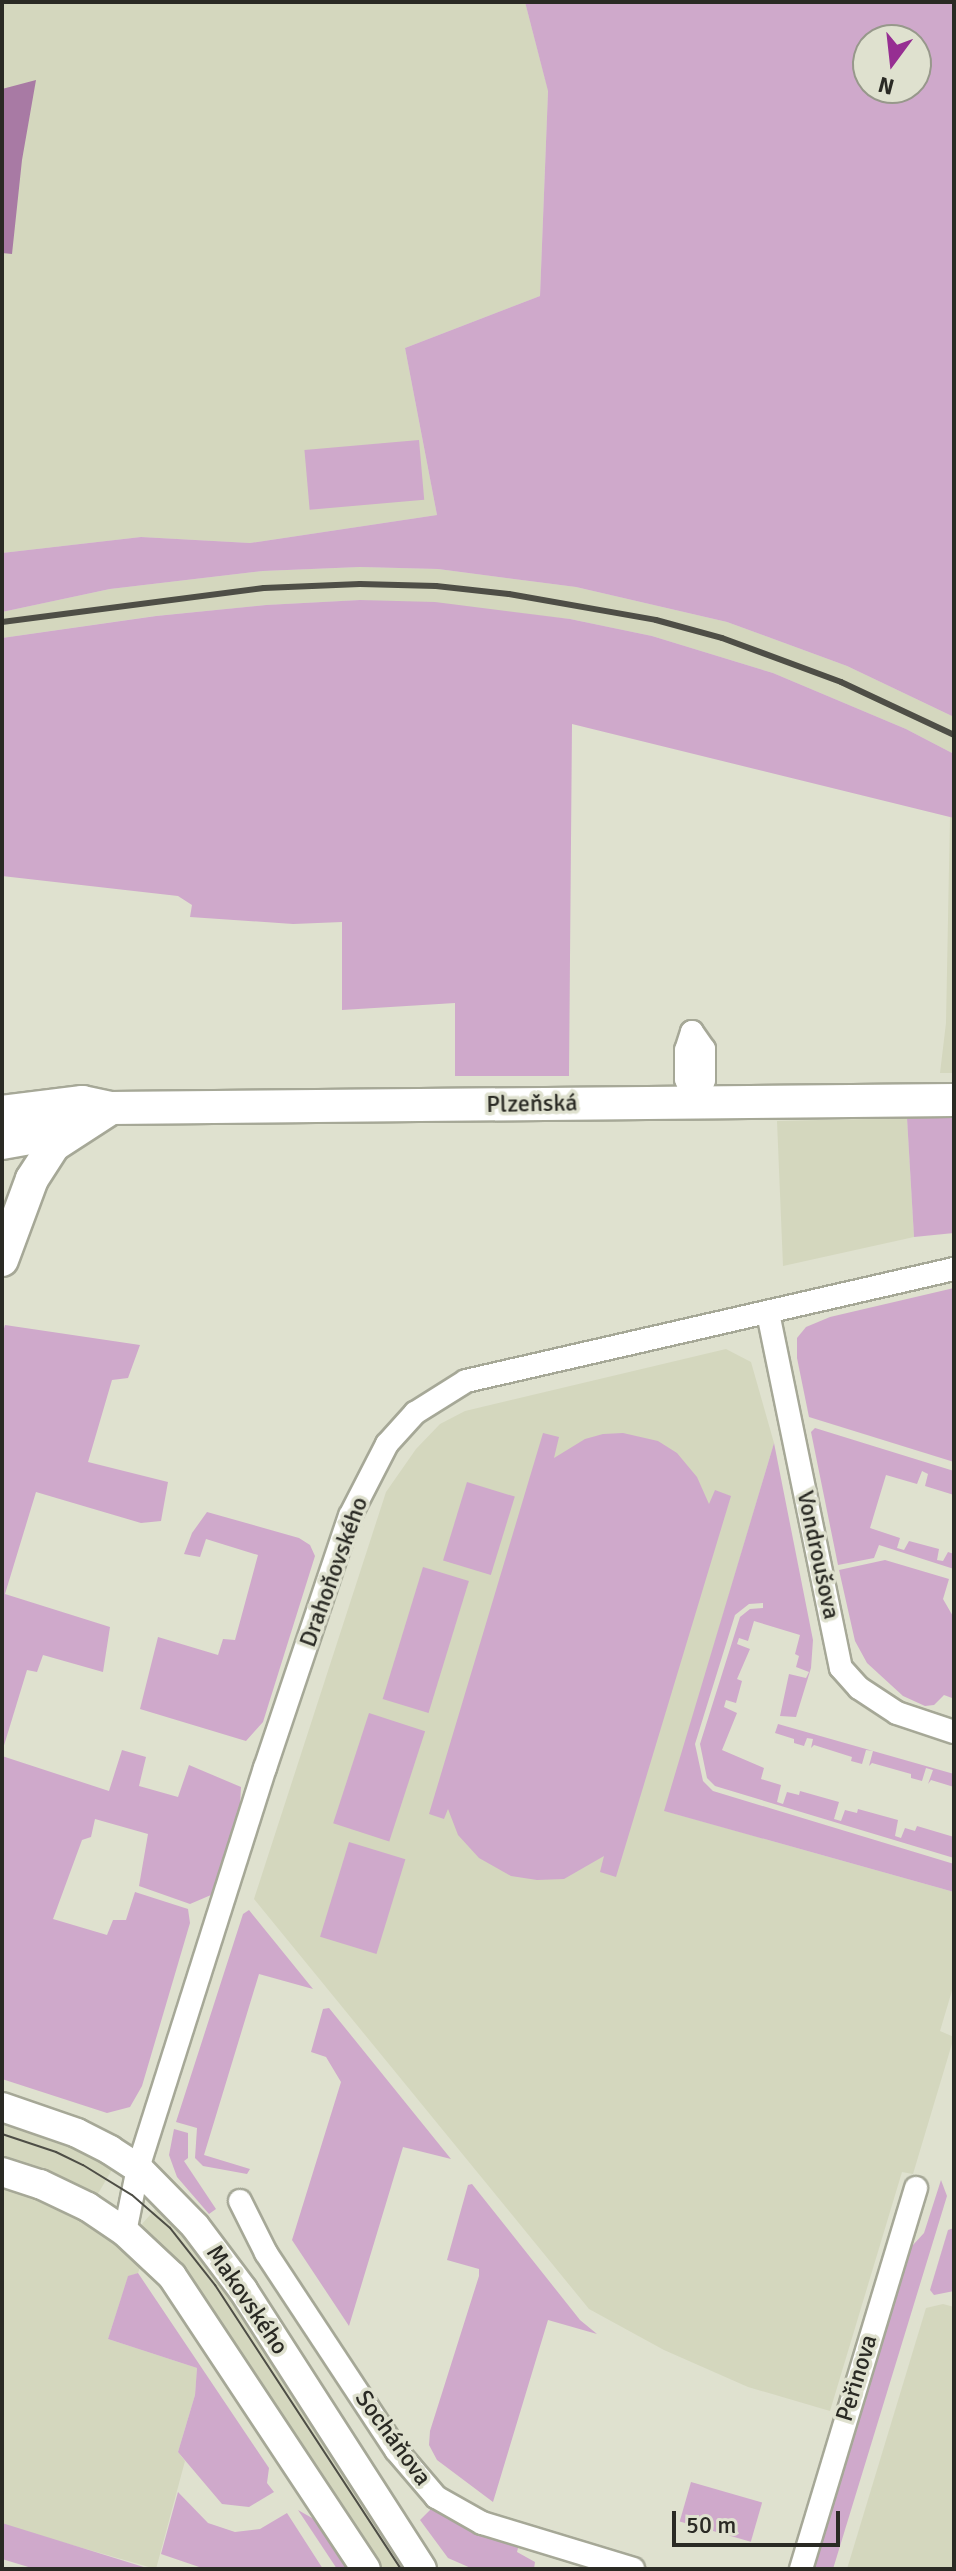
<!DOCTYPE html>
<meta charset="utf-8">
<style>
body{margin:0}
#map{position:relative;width:956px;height:2571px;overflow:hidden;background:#dfe1cf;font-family:Signika,sans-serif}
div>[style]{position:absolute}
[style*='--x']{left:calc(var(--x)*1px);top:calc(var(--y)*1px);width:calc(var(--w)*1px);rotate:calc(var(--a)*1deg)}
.built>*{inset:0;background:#d4d7be}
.green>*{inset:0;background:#cfa9cb;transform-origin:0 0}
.water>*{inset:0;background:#a87aa4}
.roads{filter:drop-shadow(2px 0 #a6a897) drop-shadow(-2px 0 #a6a897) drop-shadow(0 2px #a6a897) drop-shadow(0 -2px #a6a897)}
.minor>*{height:22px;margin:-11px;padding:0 11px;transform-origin:11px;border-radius:11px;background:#fff}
.tertiary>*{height:28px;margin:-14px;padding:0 14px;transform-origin:14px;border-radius:14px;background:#fff}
.secondary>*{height:32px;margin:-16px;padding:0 16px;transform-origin:16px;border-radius:16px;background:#fff}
.tram>*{height:2px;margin:-1px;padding:0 1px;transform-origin:1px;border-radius:1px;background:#4e4e46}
.rail>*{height:6px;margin:-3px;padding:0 3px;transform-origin:3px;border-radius:3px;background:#4e4e46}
span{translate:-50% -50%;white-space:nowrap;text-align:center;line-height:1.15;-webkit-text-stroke:7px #dfe1cf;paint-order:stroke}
.street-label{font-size:24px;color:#2a2a24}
.frame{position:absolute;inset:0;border:4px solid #2a2a24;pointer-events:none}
.north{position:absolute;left:852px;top:24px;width:80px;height:80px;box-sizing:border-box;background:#dfe1cf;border:2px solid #97988b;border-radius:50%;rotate:195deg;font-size:22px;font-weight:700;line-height:32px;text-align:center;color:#2a2a24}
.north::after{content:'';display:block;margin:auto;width:28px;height:36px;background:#962e92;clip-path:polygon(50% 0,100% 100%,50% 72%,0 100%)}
.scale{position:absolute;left:672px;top:2511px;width:168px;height:36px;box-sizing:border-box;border:4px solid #2a2a24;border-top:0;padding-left:10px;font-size:24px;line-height:28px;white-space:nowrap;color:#2a2a24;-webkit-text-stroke:6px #dfe1cf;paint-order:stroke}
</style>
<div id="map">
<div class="built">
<i style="clip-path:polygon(2px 2px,525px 2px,548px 90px,540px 296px,405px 348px,437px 515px,250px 543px,141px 537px,2px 553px)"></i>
<i style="clip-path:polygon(360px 567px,438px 569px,576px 587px,727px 622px,847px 666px,954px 717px,954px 754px,906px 729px,773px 673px,652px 636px,570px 619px,360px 600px,266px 605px,155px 616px,2px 638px,2px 612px,110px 589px,263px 571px)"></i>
<i style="clip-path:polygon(950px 815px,954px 818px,954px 1073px,940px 1073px,946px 1023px)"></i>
<i style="clip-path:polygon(907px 1118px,914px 1237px,783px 1266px,777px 1121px)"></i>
<i style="clip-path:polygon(726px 1349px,751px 1362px,774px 1443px,665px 1811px,954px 1892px,954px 1984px,940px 2031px,954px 2037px,913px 2174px,902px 2172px,830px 2411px,748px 2387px,664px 2350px,589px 2309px,254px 1899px,386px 1492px,416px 1449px,440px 1424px,465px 1411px)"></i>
<i style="clip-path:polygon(2px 2117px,73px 2142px,113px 2168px,99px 2192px,96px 2195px,2px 2161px)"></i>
<i style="clip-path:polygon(2px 2185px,53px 2203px,87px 2222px,141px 2265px,138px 2273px,128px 2277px,108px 2339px,197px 2368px,195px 2395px,178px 2452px,185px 2461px,156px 2569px,2px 2525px)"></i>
<i style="clip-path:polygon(157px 2207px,203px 2257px,408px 2569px,380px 2569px,202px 2296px,144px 2232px,142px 2224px)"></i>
<i style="clip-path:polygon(943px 2304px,954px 2307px,954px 2569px,847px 2569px,926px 2308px)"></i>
</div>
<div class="green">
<i style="clip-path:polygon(evenodd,525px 2px,954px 2px,954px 717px,847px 666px,727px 622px,576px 587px,438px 569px,360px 567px,263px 571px,110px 589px,2px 612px,2px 553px,141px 537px,250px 543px,437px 515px,405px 348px,540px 296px,548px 91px,525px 2px,868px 40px,916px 40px,916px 88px,868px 88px,868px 40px)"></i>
<i style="left:419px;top:440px;width:60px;height:115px;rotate:85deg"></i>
<i style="clip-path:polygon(360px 600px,435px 602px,570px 619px,652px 636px,773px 673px,906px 729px,954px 754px,954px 818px,572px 724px,569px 1076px,455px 1076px,455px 1003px,342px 1010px,342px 922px,293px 924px,190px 917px,192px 905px,178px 896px,2px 876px,2px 638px,156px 616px,266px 605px)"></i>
<i style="clip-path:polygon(907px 1118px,954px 1118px,954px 1233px,914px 1237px)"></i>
<i style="clip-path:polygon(954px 1288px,954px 1462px,809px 1417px,797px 1358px,797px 1338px,806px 1327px,830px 1317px)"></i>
<i style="clip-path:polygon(5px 1325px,140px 1345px,128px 1378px,112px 1380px,88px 1462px,168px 1482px,161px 1521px,141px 1523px,36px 1492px,5px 1594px,110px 1627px,103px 1672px,43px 1655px,37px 1672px,27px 1670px,2px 1752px,2px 1335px)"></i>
<i style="clip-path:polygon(815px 1428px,954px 1471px,954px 1495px,925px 1486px,928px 1474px,922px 1471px,917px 1484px,886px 1475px,870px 1528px,900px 1538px,897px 1548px,904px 1550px,909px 1541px,939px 1549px,937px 1560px,943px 1561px,948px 1552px,954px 1554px,954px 1569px,879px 1545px,874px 1558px,838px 1565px,811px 1432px)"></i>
<i style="clip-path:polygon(543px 1433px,559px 1437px,554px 1458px,585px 1439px,603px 1434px,623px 1433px,658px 1441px,677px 1453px,697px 1477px,709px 1504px,715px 1490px,731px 1496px,616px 1877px,600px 1872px,604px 1856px,564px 1879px,537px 1880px,511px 1876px,479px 1858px,458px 1835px,448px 1809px,444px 1819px,429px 1814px)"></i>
<i style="clip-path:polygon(774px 1443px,813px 1640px,811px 1668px,796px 1717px,780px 1716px,789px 1674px,806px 1678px,809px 1672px,796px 1667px,799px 1656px,795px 1654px,800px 1635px,754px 1621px,748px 1641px,739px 1638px,737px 1644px,750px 1649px,737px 1679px,742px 1681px,736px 1703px,726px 1700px,724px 1707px,737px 1713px,722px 1750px,764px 1768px,761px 1779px,781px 1785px,777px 1802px,783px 1804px,787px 1792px,799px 1795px,800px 1791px,839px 1802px,834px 1819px,841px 1821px,845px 1810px,857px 1813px,858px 1809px,898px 1820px,895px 1836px,901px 1838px,905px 1828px,915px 1831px,917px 1826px,954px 1837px,954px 1858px,715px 1786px,707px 1778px,700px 1744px,740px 1617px,750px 1609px,763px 1608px,763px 1603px,749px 1604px,735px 1615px,695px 1744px,703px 1781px,713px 1791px,954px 1864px,954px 1892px,664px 1811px)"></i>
<i style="left:467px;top:1482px;width:50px;height:82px;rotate:17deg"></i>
<i style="clip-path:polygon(207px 1512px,299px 1538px,310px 1545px,315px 1556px,263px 1722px,246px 1741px,140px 1709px,158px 1637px,218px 1655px,223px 1639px,235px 1640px,258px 1555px,206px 1539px,200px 1557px,184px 1554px,192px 1533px)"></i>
<i style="clip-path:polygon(885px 1560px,949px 1579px,943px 1599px,954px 1618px,952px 1698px,944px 1695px,934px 1705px,925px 1706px,903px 1696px,867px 1663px,855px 1641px,839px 1570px)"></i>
<i style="left:423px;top:1567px;width:48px;height:138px;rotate:17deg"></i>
<i style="left:369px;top:1713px;width:59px;height:116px;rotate:18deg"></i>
<i style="clip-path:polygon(778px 1724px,954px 1774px,954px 1787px,931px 1780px,928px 1784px,933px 1770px,926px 1768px,922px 1781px,911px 1778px,911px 1774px,872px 1763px,869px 1766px,873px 1751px,866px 1750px,862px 1764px,851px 1761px,852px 1757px,814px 1745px,811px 1748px,813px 1739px,807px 1738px,804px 1746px,794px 1743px,794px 1739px,775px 1733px)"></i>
<i style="clip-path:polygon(122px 1750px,146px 1757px,139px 1786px,178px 1797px,189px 1765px,241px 1787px,240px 1805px,211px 1895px,190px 1904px,139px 1886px,148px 1834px,95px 1819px,91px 1837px,82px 1840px,53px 1919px,107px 1935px,113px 1920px,126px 1920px,135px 1892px,188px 1909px,190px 1923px,142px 2086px,130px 2107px,107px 2113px,2px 2079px,2px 1756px,109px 1791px)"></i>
<i style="left:349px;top:1842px;width:59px;height:99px;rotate:17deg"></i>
<i style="clip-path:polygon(249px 1910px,313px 1989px,259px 1974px,204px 2155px,250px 2169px,247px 2174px,203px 2166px,195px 2158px,197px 2128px,176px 2122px,243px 1914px)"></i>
<i style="clip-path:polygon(329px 2008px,451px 2159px,403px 2147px,349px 2326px,292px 2240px,341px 2082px,326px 2057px,311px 2052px,323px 2009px)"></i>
<i style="clip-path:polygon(174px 2129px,188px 2133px,188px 2158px,184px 2161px,216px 2209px,209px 2214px,177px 2177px,169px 2155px)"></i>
<i style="clip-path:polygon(941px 2180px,947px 2196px,833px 2569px,807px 2569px,901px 2258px,924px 2233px)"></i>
<i style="clip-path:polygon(472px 2184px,580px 2320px,597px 2334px,548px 2320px,493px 2502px,437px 2460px,429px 2445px,430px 2431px,479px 2276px,479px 2269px,447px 2260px,468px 2185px)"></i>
<i style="clip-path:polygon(954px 2228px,954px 2291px,934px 2295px,930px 2290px,948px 2230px)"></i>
<i style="clip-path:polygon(138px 2273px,269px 2468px,267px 2483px,274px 2492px,249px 2507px,222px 2504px,178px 2452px,195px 2395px,197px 2368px,108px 2339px,128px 2276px)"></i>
<i style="left:691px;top:2482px;width:74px;height:41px;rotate:16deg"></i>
<i style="clip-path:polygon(178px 2492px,208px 2523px,235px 2532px,260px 2529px,287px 2513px,323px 2569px,205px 2569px,161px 2554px)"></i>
<i style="clip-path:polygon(433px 2507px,464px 2526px,519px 2544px,517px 2552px,535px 2562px,534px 2569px,473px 2569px,448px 2558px,420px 2520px)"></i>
<i style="clip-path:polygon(298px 2510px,319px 2522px,350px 2569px,337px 2569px)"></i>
<i style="clip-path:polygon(2px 2523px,150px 2569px,35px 2569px,2px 2559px)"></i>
</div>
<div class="water">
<i style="clip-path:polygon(36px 80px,22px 160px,12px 254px,2px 253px,2px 89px)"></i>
</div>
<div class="roads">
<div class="minor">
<i style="--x:692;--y:1032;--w:21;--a:55"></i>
<i style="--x:704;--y:1049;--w:31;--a:90"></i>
<i style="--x:704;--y:1080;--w:25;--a:111"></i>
<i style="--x:692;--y:1032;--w:19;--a:108"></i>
<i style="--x:686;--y:1050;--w:29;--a:90"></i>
<i style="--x:686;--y:1079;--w:26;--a:69"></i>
<i style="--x:768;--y:1313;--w:362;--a:78.4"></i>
<i style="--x:841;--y:1668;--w:27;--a:48"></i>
<i style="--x:859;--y:1688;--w:45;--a:33.3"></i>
<i style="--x:897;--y:1713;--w:60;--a:18.4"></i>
<i style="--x:240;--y:2201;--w:58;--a:63.4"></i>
<i style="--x:266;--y:2253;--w:236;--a:56.6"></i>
<i style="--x:396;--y:2450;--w:62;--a:49.6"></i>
<i style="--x:436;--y:2497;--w:53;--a:29.5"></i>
<i style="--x:482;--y:2523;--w:158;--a:16.9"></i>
<i style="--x:125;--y:2232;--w:65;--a:-78.5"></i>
<i style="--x:138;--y:2168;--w:420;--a:-72.4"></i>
<i style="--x:265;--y:1768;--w:266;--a:-71.4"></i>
<i style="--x:350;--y:1516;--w:81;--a:-62.8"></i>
<i style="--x:387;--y:1444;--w:42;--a:-47.9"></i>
<i style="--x:415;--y:1413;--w:60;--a:-32.1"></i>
<i style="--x:466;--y:1381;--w:501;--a:-12.93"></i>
<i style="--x:801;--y:2569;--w:398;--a:-73.2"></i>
</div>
<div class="tertiary">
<i style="--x:2;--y:2107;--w:79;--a:19.1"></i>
<i style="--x:77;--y:2133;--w:37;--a:27"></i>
<i style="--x:110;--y:2150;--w:33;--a:33"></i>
<i style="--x:138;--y:2168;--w:81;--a:45.5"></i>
<i style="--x:195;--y:2226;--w:80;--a:53.1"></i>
<i style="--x:243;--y:2290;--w:331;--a:57.3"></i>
<i style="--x:2;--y:2172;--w:40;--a:18"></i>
<i style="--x:40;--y:2184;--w:53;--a:25.6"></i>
<i style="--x:88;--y:2207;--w:45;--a:34"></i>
<i style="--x:125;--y:2232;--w:64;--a:43.1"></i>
<i style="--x:172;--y:2276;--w:351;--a:56.5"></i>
</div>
<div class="secondary">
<i style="--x:2;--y:1112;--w:81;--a:-7.1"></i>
<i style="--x:82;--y:1102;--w:30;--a:12"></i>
<i style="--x:111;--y:1108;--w:843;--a:-0.54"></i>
<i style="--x:2;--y:1143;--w:74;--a:-10.1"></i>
<i style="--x:2;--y:1260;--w:86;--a:-69.7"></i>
<i style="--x:32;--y:1179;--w:40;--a:-57.1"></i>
<i style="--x:54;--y:1145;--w:68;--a:-33"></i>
</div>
</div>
<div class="tram">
<i style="--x:2;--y:2134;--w:57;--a:18.4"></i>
<i style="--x:56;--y:2152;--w:30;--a:26"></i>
<i style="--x:83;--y:2165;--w:57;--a:31.5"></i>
<i style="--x:132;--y:2195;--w:50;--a:41"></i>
<i style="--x:170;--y:2228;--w:73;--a:51.7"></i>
<i style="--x:215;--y:2285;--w:339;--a:56.8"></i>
</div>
<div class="rail">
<i style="--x:2;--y:622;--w:264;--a:-7.4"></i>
<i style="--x:264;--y:588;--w:96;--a:-2.4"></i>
<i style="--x:360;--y:584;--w:76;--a:1.5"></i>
<i style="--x:436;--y:586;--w:73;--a:6.3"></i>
<i style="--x:509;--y:594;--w:149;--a:10"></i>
<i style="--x:656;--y:620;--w:68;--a:15.3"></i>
<i style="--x:722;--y:638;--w:127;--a:20.3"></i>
<i style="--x:841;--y:682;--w:125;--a:25.1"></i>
</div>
<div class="street-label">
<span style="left:532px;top:1104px;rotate:-1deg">Plzeňská</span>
<span style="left:818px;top:1555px;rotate:78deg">Vondroušova</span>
<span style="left:334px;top:1572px;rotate:-70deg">Drahoňovského</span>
<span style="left:247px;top:2300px;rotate:56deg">Makovského</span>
<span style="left:857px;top:2378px;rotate:-73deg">Peřinova</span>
<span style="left:393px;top:2438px;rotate:54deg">Socháňova</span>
</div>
<div class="frame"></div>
<div class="north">N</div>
<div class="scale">50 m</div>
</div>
